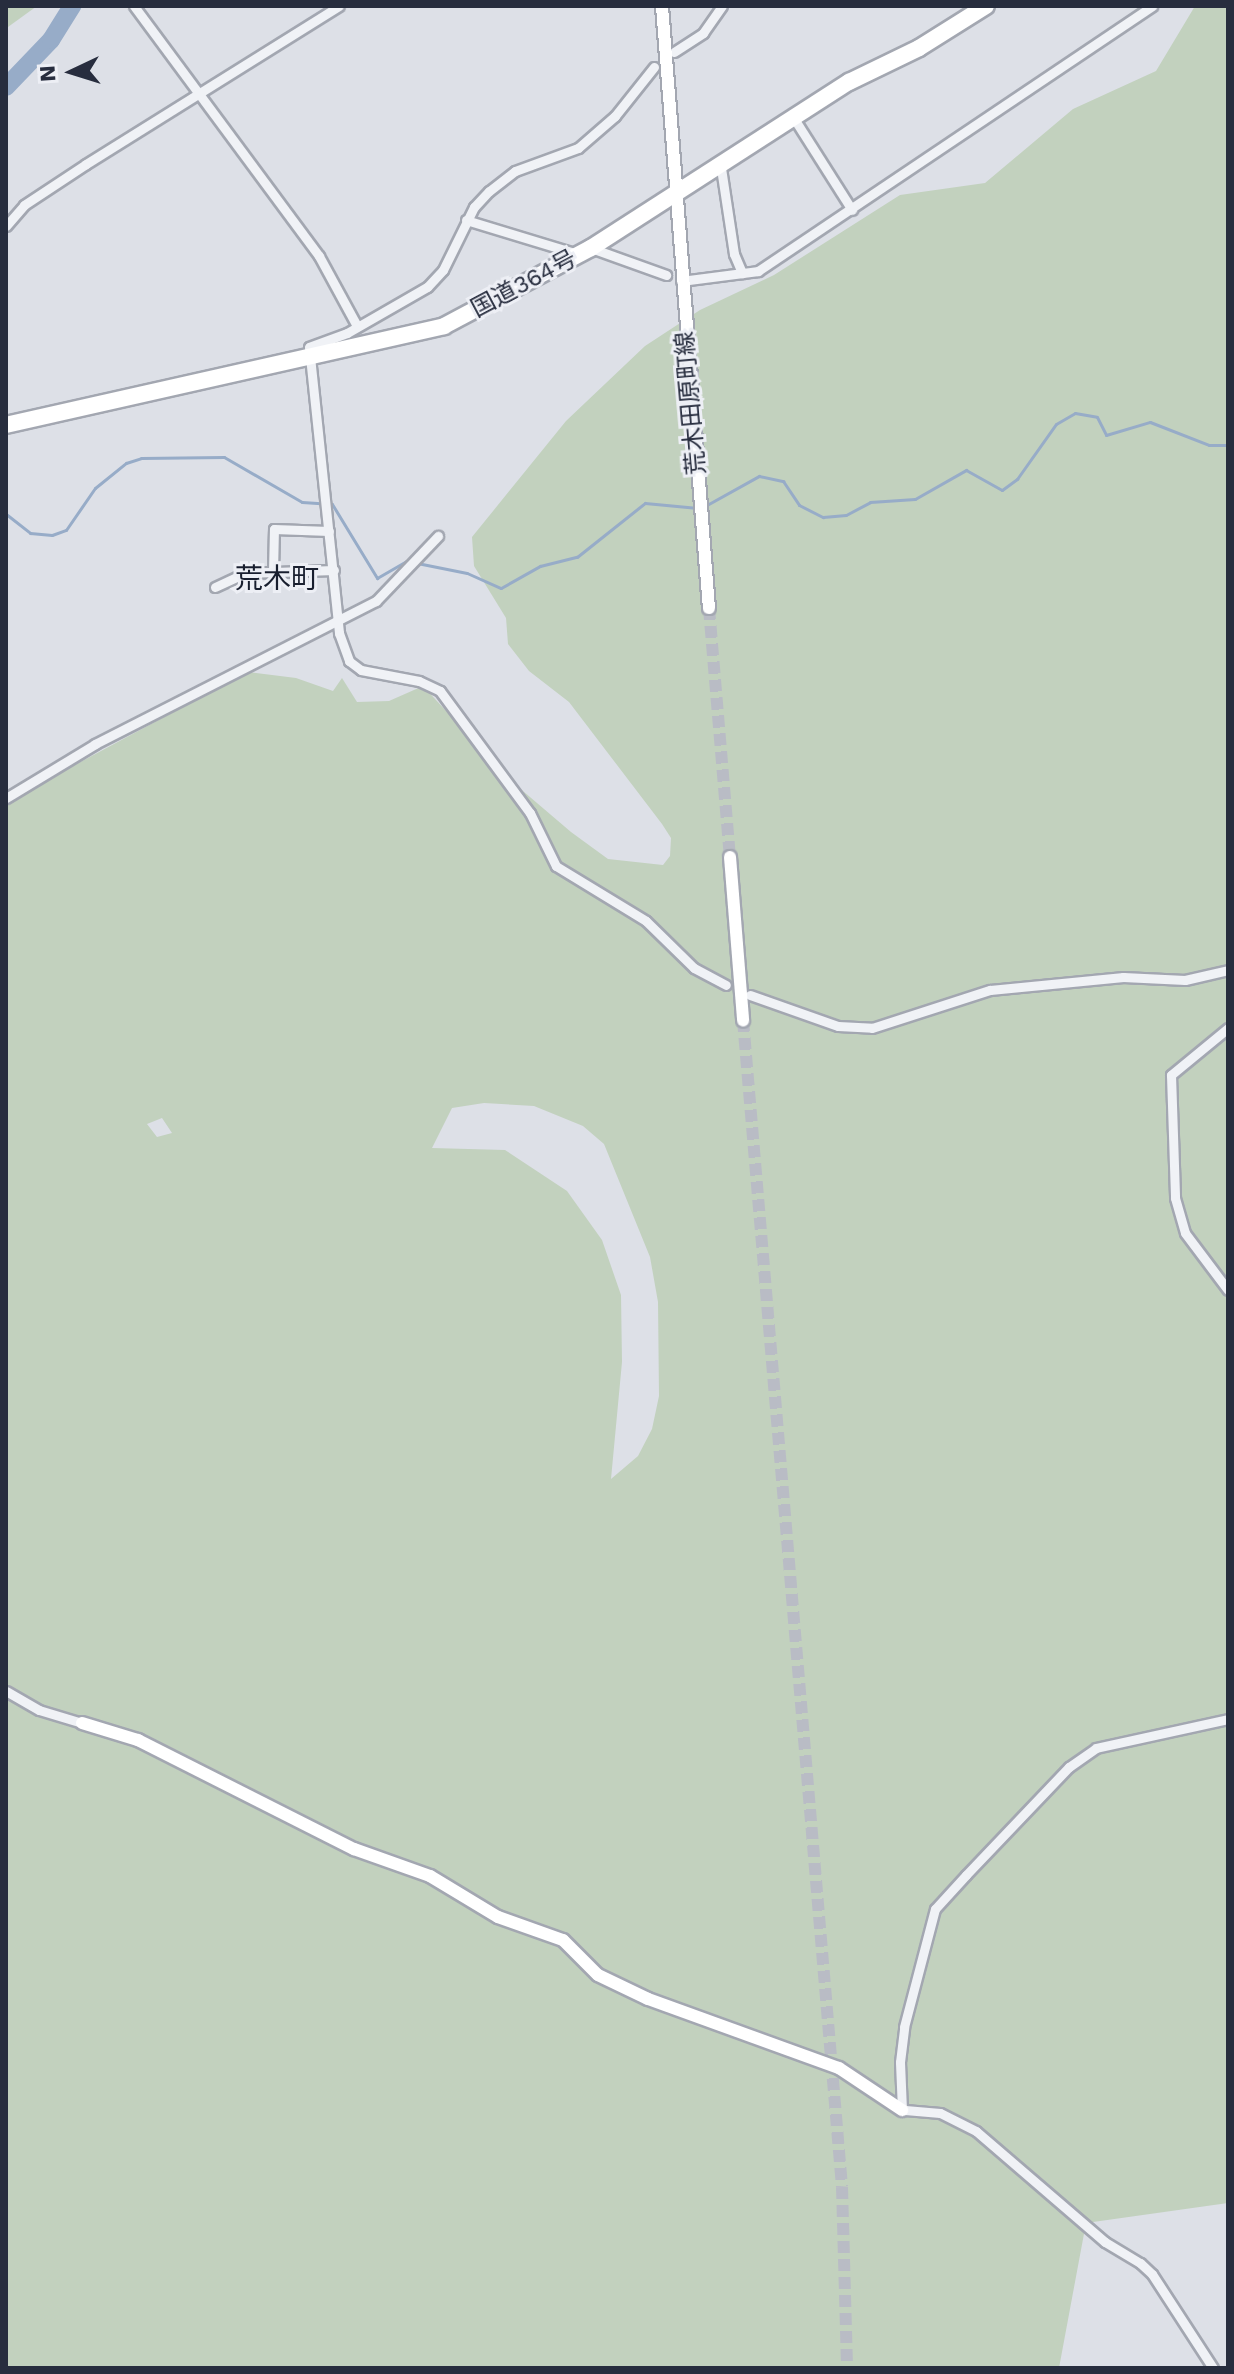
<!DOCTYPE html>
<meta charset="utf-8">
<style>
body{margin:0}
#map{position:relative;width:1234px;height:2374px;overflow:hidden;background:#dde0e7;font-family:"Work Sans","Noto Sans JP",sans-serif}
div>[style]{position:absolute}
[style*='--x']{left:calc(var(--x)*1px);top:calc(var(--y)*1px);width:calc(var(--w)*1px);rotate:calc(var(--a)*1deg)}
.green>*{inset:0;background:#c2d1be}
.stream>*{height:3px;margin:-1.5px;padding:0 1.5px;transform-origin:1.5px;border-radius:1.5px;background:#97acc8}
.river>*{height:18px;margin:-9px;padding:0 9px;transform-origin:9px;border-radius:9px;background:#97acc8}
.secondary-tunnel>*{height:12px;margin-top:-6px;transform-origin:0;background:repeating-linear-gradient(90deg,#b9bcc5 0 12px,transparent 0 18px)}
.roads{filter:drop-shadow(2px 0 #a3a7b1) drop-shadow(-2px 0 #a3a7b1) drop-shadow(0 2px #a3a7b1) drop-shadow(0 -2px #a3a7b1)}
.street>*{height:9px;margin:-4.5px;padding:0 4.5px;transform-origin:4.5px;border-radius:4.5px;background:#f0f2f6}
.secondary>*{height:12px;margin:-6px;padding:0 6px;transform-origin:6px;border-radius:6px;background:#fff}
.highway>*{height:16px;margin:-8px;padding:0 8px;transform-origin:8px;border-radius:8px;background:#fff}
span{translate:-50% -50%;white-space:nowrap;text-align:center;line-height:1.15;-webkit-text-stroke:6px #edeff5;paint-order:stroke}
.street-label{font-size:24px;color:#272d3e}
.quarter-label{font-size:28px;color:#191f2f}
.frame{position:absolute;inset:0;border:8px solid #272d3e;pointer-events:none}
.north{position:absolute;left:32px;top:32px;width:80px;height:80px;-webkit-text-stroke:6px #edeff5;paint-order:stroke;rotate:266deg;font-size:22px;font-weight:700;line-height:32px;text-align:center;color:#272d3e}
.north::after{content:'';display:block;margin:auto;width:28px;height:36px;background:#272d3e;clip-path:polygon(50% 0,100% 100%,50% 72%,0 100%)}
</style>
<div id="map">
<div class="green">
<i style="clip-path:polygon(6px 6px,37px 6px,8px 27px)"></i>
<i style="clip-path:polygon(evenodd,1195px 6px,1228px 6px,1228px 2203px,1086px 2223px,1059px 2368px,6px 2368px,6px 802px,248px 672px,296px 678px,333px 691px,342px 678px,357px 702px,389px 701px,423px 686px,510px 780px,571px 832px,608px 859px,663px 865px,670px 856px,671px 838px,662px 824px,569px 702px,529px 671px,508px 644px,506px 618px,474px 566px,472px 537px,566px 421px,645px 346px,700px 310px,774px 275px,900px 195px,985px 183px,1073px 109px,1156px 71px,1195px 6px,484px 1103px,534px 1106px,583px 1126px,604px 1144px,650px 1257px,658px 1302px,659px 1396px,652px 1429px,638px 1456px,611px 1479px,622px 1362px,621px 1295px,602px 1240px,567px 1191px,505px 1150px,432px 1148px,452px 1108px,484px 1103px,1195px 6px,162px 1118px,172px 1133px,157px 1137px,147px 1124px,162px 1118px)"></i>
</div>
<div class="stream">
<i style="--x:705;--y:506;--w:62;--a:-29.1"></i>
<i style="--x:759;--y:476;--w:25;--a:12"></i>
<i style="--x:783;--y:481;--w:29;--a:56"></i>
<i style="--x:799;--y:505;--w:27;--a:27"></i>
<i style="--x:823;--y:517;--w:23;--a:-5"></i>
<i style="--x:846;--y:515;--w:27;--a:-28"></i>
<i style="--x:870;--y:502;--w:45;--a:-3.8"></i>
<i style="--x:915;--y:499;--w:59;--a:-29.6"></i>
<i style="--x:966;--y:470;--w:41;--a:29.1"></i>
<i style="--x:1002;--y:490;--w:19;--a:-36"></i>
<i style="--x:1017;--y:479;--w:67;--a:-54.7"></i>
<i style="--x:1056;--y:424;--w:22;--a:-30"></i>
<i style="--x:1075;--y:413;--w:22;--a:10"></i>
<i style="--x:1097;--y:417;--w:20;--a:63"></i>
<i style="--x:1106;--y:435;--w:46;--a:-16.5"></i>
<i style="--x:1150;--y:422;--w:63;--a:21.3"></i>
<i style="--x:1209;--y:445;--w:19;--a:0"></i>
<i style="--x:6;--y:514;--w:31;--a:38"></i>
<i style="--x:30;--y:533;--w:22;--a:5"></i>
<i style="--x:52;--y:535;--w:15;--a:-20"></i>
<i style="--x:66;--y:530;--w:51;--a:-55.4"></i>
<i style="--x:95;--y:488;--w:40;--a:-39"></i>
<i style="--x:126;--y:463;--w:16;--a:-18"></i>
<i style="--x:141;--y:458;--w:83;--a:-0.7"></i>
<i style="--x:224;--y:457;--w:90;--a:30"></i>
<i style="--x:302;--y:502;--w:30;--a:4"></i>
<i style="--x:332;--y:504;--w:87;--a:58.7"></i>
<i style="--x:377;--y:578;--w:34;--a:-30"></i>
<i style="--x:407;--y:561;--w:61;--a:11.3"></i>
<i style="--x:467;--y:573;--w:37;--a:24"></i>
<i style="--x:501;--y:588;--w:45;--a:-29.4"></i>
<i style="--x:540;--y:566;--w:38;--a:-14"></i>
<i style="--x:577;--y:557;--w:87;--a:-38.5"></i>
<i style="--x:645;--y:503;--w:53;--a:5.4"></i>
</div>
<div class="river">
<i style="--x:6;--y:87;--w:65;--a:-46.2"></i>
<i style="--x:51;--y:40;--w:40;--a:-58"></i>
</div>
<div class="secondary-tunnel">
<i style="--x:709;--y:608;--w:250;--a:85.2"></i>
<i style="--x:743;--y:1020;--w:1171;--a:85.15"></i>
<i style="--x:842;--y:2187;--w:181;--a:88.4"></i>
</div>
<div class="roads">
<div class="street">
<i style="--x:134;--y:6;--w:311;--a:53.5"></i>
<i style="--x:319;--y:256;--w:80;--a:61.5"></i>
<i style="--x:674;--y:52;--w:35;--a:-33"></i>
<i style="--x:703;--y:33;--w:33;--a:-55"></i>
<i style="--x:654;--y:67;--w:63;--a:128.5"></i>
<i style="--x:615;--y:116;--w:49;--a:139.1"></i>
<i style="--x:578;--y:148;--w:67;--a:159.9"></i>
<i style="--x:515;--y:171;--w:33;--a:142"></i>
<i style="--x:489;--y:191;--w:22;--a:133"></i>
<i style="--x:474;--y:207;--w:70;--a:116.2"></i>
<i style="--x:443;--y:270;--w:23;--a:133"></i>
<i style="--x:427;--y:287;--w:92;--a:150.1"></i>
<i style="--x:347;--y:333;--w:40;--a:159.8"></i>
<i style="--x:309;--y:347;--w:288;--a:84"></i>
<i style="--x:339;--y:633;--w:30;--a:70"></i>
<i style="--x:349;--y:661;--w:15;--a:37"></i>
<i style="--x:361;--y:670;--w:59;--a:10.7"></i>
<i style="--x:419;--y:681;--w:23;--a:25"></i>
<i style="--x:440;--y:691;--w:152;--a:53.6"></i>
<i style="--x:530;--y:813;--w:59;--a:63.9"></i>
<i style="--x:556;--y:866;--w:105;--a:31.4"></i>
<i style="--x:646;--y:921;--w:67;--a:44.4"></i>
<i style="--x:694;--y:968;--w:36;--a:28"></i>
<i style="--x:793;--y:117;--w:110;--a:57.6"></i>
<i style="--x:721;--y:168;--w:87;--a:81.4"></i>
<i style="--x:734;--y:254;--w:21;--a:67"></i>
<i style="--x:466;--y:220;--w:117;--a:16.9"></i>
<i style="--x:6;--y:226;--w:28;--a:-49"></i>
<i style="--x:24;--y:205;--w:74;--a:-33.5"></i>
<i style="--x:86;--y:164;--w:298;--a:-32"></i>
<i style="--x:591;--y:248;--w:80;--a:19.8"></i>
<i style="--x:681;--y:281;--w:78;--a:-7.4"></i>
<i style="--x:758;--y:271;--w:475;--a:-33.9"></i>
<i style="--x:273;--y:572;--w:43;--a:-88.7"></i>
<i style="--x:274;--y:529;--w:55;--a:2.1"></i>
<i style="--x:215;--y:587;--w:33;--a:-25"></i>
<i style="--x:245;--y:573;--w:89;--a:-1.9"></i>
<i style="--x:6;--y:798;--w:104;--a:-31.2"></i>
<i style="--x:95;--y:744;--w:315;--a:-27"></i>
<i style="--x:376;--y:601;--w:90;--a:-46.4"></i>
<i style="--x:750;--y:995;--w:93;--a:19.4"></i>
<i style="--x:838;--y:1026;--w:34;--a:3"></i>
<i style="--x:872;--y:1028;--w:124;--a:-17.9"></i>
<i style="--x:990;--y:990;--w:134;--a:-5.6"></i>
<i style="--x:1123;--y:977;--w:62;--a:2.8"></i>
<i style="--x:1185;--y:980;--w:44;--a:-13.1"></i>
<i style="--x:1228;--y:1028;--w:74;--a:140.5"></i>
<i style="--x:1171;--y:1075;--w:123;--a:88.1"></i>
<i style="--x:1175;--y:1198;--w:36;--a:74"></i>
<i style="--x:1185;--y:1233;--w:71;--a:53"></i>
<i style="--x:6;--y:1691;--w:38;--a:30"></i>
<i style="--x:39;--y:1710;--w:45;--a:16.8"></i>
<i style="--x:1213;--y:2368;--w:112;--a:-123"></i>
<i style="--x:1152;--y:2274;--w:16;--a:-137"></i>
<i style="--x:1140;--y:2263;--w:41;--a:-149"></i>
<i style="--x:1105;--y:2242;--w:170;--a:-139.3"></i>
<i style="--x:976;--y:2131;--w:40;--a:-153.4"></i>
<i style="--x:940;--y:2113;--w:38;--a:-175"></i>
<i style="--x:902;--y:2110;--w:48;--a:-92.4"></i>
<i style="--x:900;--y:2062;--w:35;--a:-83"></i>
<i style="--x:904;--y:2027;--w:122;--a:-75.3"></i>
<i style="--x:935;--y:1909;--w:46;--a:-47.6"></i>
<i style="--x:966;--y:1875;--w:149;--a:-46.4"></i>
<i style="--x:1069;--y:1767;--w:33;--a:-35"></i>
<i style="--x:1096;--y:1748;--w:135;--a:-12.4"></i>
</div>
<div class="secondary">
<i style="--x:662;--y:6;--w:604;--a:85.54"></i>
<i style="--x:730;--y:857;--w:164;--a:85.4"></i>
<i style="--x:82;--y:1723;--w:59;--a:16.9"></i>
<i style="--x:138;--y:1740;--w:242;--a:26.8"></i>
<i style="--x:354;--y:1849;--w:81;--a:19.6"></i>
<i style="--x:430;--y:1876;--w:79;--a:31.1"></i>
<i style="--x:498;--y:1917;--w:69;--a:19.5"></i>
<i style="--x:563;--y:1940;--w:49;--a:45"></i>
<i style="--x:598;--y:1975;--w:55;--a:25.6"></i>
<i style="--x:648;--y:1999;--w:203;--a:19.9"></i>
<i style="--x:839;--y:2068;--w:76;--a:33.7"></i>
</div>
<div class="highway">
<i style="--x:6;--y:425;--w:449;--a:-12.7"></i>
<i style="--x:444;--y:326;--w:166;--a:-28"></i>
<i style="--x:591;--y:248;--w:307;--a:-32.8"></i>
<i style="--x:849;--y:82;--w:78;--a:-25.9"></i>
<i style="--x:919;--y:48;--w:79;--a:-32.1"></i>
</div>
</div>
<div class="street-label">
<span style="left:524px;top:284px;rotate:-28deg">国道364号</span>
<span style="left:691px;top:403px;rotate:-95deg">荒木田原町線</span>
</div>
<div class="quarter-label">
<span style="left:277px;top:579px">荒木町</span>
</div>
<div class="frame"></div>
<div class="north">N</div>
</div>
